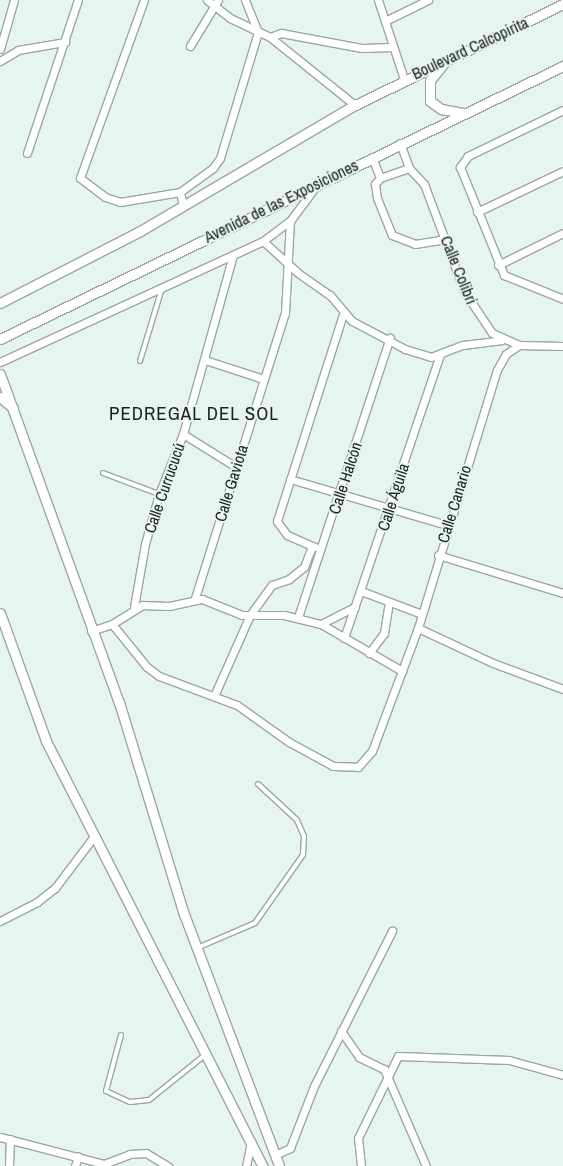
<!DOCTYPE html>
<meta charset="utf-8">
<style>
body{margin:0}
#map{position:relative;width:563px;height:1166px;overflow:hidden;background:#e7f5f1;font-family:"Archivo Narrow",sans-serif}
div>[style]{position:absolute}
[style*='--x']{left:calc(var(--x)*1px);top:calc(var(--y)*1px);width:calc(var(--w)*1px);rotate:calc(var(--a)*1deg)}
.roads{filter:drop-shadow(1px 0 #9ba7a4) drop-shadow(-1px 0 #9ba7a4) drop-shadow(0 1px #9ba7a4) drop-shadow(0 -1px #9ba7a4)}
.service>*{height:4px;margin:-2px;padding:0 2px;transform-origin:2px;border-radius:2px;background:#fff}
.minor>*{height:7px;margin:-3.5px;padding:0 3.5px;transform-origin:3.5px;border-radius:3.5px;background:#fff}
.tertiary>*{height:9px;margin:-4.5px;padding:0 4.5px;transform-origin:4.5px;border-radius:4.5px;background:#fff}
span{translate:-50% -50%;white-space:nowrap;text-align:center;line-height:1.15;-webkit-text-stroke:4px #e7f5f1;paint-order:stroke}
.street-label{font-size:16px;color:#1c2120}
.quarter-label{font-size:19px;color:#1c2120;letter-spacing:1px}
</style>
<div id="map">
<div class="roads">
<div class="service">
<i style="--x:140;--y:361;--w:76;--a:-73.2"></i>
<i style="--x:103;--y:473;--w:60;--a:20.6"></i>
<i style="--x:197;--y:948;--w:63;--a:-23.3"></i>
<i style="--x:255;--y:923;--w:83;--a:-54.8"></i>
<i style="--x:303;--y:855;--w:19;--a:-87"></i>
<i style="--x:304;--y:836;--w:17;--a:-114"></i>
<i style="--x:297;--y:820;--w:53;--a:-137.3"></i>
<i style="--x:121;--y:1035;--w:58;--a:105"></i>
<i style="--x:106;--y:1091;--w:26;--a:25"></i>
<i style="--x:130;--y:1102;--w:19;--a:-6"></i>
<i style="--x:149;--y:1100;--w:72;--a:-38.8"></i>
</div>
<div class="minor">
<i style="--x:144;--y:0;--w:189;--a:109.8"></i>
<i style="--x:80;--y:178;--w:31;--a:37"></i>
<i style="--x:105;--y:197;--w:16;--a:18"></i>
<i style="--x:120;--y:202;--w:61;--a:-9.5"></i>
<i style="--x:207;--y:0;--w:29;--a:38"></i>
<i style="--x:230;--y:18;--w:44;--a:25.4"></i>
<i style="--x:270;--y:37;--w:109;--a:38.7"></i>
<i style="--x:245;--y:0;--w:35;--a:68"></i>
<i style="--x:378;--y:0;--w:83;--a:71.8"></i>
<i style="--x:385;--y:21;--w:48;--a:-26"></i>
<i style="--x:270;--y:37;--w:12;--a:-20"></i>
<i style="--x:281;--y:33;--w:82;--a:10.5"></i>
<i style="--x:362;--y:48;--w:31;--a:-2"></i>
<i style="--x:190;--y:46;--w:54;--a:-58.7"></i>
<i style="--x:0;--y:49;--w:51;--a:-74.1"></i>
<i style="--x:0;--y:61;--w:21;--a:-31"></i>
<i style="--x:18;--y:50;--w:48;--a:-9.7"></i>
<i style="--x:563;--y:110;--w:106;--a:154.2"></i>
<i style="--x:468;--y:156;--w:14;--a:126"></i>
<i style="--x:460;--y:167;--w:117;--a:67.8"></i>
<i style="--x:504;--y:275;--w:64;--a:22.1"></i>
<i style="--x:400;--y:143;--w:27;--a:70"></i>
<i style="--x:27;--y:153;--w:161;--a:-71.6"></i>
<i style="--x:372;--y:157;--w:22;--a:69"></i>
<i style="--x:380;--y:178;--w:31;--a:-19"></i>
<i style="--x:409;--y:168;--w:22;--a:47"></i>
<i style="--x:424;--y:184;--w:114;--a:69.5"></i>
<i style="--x:464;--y:291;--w:50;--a:56.3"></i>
<i style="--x:492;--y:333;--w:30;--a:24"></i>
<i style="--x:519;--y:345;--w:44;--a:1.3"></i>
<i style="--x:380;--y:178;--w:8;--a:130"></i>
<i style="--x:375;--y:184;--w:14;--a:82"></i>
<i style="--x:377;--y:198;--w:40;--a:68"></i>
<i style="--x:392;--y:235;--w:25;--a:21"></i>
<i style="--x:415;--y:244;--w:30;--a:-9"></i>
<i style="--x:183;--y:206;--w:14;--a:-102"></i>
<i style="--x:180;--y:192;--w:41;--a:-36"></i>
<i style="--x:213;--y:168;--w:12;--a:-55"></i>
<i style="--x:220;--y:158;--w:132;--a:-73.2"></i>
<i style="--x:477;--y:212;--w:95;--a:-25.5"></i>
<i style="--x:263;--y:241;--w:47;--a:42.4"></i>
<i style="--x:298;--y:273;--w:39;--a:35"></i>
<i style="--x:330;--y:295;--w:34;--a:50"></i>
<i style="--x:352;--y:321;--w:60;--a:27.8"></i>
<i style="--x:405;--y:349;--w:27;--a:17"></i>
<i style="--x:431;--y:357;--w:34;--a:-21"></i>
<i style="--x:463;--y:345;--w:38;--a:-7"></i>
<i style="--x:498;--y:265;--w:72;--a:-26.2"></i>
<i style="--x:205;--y:360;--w:62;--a:17.9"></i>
<i style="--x:0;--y:362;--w:289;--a:-24.7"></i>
<i style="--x:263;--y:241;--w:34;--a:-37"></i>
<i style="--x:290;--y:221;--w:44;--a:-53.4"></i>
<i style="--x:183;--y:434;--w:62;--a:31.9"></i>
<i style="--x:290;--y:479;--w:164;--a:16.3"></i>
<i style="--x:312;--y:546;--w:27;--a:-156"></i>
<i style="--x:287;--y:535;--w:17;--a:-126"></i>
<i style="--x:277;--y:521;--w:217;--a:-72.3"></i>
<i style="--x:438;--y:555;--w:131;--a:16.9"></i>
<i style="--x:361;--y:591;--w:65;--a:20.7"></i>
<i style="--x:195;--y:598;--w:299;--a:-72.5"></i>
<i style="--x:285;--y:313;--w:92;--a:-86.9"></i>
<i style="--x:134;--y:607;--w:64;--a:-80.1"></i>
<i style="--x:145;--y:544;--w:52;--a:-74.4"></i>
<i style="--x:159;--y:494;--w:65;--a:-68.2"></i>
<i style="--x:183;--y:434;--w:186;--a:-74.4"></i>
<i style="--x:298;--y:617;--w:294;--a:-71.8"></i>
<i style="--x:112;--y:624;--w:55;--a:50.9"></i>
<i style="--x:147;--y:667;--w:15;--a:37"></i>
<i style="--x:159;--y:676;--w:83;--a:20.4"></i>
<i style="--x:237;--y:705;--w:64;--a:35.4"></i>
<i style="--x:289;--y:742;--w:50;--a:28.6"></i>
<i style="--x:333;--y:766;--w:25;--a:2"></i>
<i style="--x:358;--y:767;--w:21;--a:-49"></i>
<i style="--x:372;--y:751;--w:131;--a:-69.5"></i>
<i style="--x:418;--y:628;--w:270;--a:-73"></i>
<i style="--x:497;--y:370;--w:18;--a:-61"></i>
<i style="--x:506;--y:354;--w:16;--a:-35"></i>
<i style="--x:321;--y:624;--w:38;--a:-27"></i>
<i style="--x:418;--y:628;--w:83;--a:25"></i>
<i style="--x:493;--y:663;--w:75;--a:20.4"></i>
<i style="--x:91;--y:631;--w:22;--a:-18"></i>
<i style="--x:112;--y:624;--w:36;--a:-32"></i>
<i style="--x:142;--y:605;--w:27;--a:2"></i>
<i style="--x:169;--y:606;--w:34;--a:-12"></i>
<i style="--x:202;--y:599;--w:43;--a:21.8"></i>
<i style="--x:242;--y:615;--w:42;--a:0"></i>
<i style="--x:284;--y:615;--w:38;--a:14"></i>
<i style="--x:321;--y:624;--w:94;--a:30.1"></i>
<i style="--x:344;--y:638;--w:299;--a:-71.3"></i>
<i style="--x:369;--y:653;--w:25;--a:-53"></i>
<i style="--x:384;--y:633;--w:30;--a:-81"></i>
<i style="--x:214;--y:696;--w:89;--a:-66"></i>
<i style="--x:250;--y:615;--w:37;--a:-54"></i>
<i style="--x:272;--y:585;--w:18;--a:-19"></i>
<i style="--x:289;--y:579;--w:19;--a:-39"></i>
<i style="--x:304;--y:567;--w:22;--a:-69"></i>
<i style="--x:312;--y:546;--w:3;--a:18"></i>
<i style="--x:0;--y:921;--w:42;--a:-27.2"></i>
<i style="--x:37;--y:902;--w:23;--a:-38"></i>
<i style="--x:55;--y:888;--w:66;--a:-53"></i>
<i style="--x:341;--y:1031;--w:32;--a:55"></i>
<i style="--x:359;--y:1057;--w:28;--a:26"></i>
<i style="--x:384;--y:1069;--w:106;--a:66.6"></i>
<i style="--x:0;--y:1137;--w:107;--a:14.6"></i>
<i style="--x:104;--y:1164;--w:28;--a:-21"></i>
<i style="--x:130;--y:1154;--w:16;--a:-4"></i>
<i style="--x:146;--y:1153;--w:26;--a:31"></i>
<i style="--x:275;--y:1155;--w:17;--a:-25"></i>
<i style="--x:290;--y:1148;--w:66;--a:-68.8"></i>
<i style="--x:314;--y:1086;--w:174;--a:-63.3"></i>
<i style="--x:9;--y:1166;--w:27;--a:-88"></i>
<i style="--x:75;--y:1166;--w:10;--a:-73"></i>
<i style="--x:246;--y:1166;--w:25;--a:-78"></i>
<i style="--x:361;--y:1166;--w:28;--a:-96"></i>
<i style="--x:358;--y:1138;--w:91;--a:-64"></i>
<i style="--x:398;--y:1056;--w:111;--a:2.1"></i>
<i style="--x:509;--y:1060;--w:56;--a:15.5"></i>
</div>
<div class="tertiary">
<i style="--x:444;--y:63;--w:22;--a:129"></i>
<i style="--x:430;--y:80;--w:21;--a:90"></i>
<i style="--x:430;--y:101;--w:14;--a:36"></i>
<i style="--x:441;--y:109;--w:22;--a:10"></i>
<i style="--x:0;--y:303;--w:157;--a:-27.2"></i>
<i style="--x:140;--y:231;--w:249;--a:-30.4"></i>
<i style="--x:355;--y:105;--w:231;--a:-25.9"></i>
<i style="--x:0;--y:339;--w:626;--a:-25.87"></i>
<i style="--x:0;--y:374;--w:349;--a:70.1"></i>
<i style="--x:119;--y:702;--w:222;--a:73"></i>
<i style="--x:184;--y:914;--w:269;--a:69.3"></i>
<i style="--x:0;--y:397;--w:17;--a:40"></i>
<i style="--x:0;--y:613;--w:136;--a:70.2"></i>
<i style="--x:46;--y:741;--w:477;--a:63"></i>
</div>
</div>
<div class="street-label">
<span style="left:470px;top:48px;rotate:-25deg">Boulevard Calcopirita</span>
<span style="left:281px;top:201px;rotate:-26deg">Avenida de las Exposiciones</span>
<span style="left:459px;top:270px;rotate:68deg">Calle Colibri</span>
<span style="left:345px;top:478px;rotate:-72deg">Calle Halcón</span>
<span style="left:231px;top:483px;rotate:-73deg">Calle Gaviota</span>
<span style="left:164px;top:488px;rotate:-71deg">Calle Currucucú</span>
<span style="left:393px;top:497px;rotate:-72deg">Calle Águila</span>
<span style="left:454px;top:504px;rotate:-73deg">Calle Canario</span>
</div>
<div class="quarter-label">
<span style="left:194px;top:414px">PEDREGAL DEL SOL</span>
</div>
</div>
